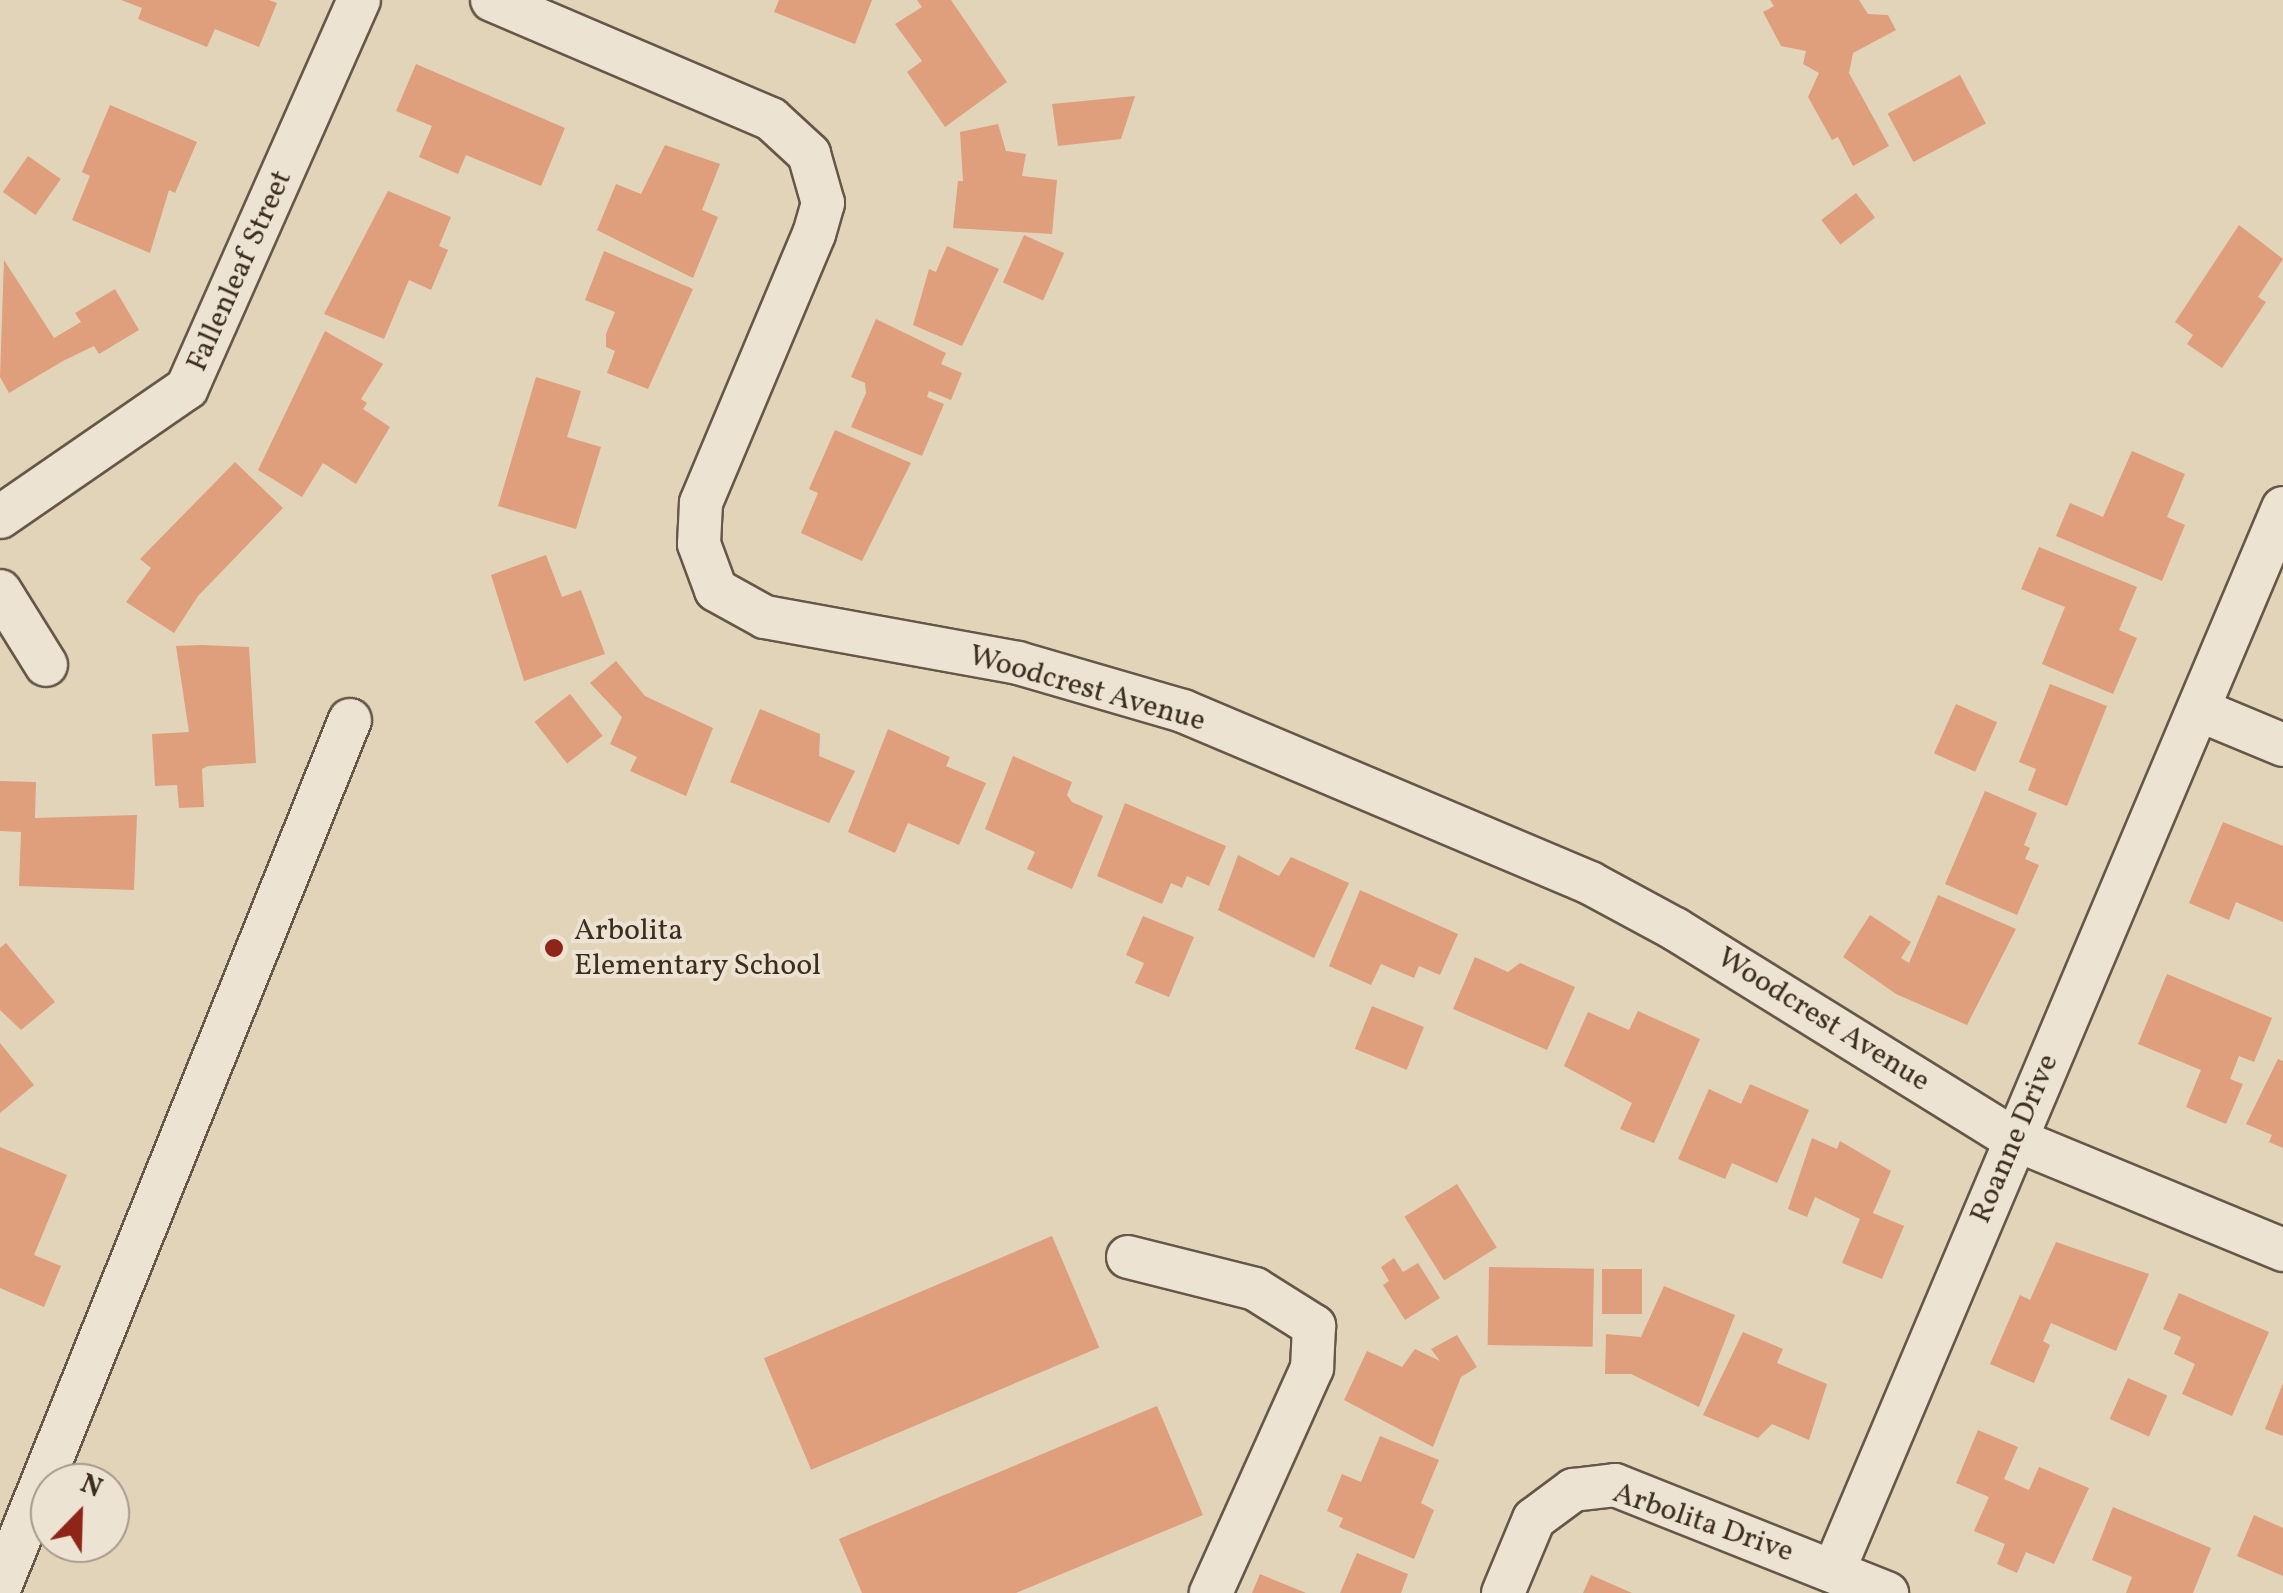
<!DOCTYPE html>
<style>
body{margin:0}
#map{position:relative;width:2283px;height:1593px;overflow:hidden;background:#e2d4b9;font-family:Vollkorn,serif}
div>[style]{position:absolute}
[style*='--x']{left:calc(var(--x)*1px);top:calc(var(--y)*1px);width:calc(var(--w)*1px);rotate:calc(var(--a)*1deg)}
.building>*{inset:0;background:#df9e7c;transform-origin:0 0}
.roads{filter:drop-shadow(2px 0 #665748) drop-shadow(-2px 0 #665748) drop-shadow(0 2px #665748) drop-shadow(0 -2px #665748)}
.minor>*{height:42px;margin:-21px;padding:0 21px;transform-origin:21px;border-radius:21px;background:#ece3d2}
.dots>*{width:28px;height:28px;translate:-50% -50%;box-sizing:border-box;border:5px solid #ece3d2;border-radius:50%}
span{translate:-50% -50%;white-space:nowrap;text-align:center;line-height:1.15;-webkit-text-stroke:8px #ece3d2;paint-order:stroke}
.street-label{font-size:30px;color:#3d2d22}
.poi-label{font-size:30px;color:#3d2d22}
.left{translate:0 -50%;text-align:left}
.north{position:absolute;left:30px;top:1463px;width:100px;height:100px;box-sizing:border-box;background:#ece3d2;border:2px solid #a69a8c;border-radius:50%;rotate:23deg;font-size:28px;font-weight:700;line-height:40px;text-align:center;color:#3d2d22}
.north::after{content:'';display:block;margin:auto;width:35px;height:45px;background:#8f2418;clip-path:polygon(50% 0,100% 100%,50% 72%,0 100%)}
</style>
<div id="map">
<div class="building">
<i style="clip-path:polygon(121px 0,269px 0,277px 3px,259px 47px,215px 29px,207px 47px,138px 19px,142px 8px)"></i>
<i style="clip-path:polygon(779px 0,872px 0,855px 44px,774px 12px)"></i>
<i style="clip-path:polygon(917px 0,951px 0,1007px 82px,945px 127px,907px 72px,922px 61px,895px 24px,922px 7px)"></i>
<i style="clip-path:polygon(1770px 0,1859px 0,1868px 14px,1888px 15px,1896px 30px,1853px 53px,1849px 73px,1889px 146px,1853px 166px,1838px 137px,1832px 140px,1808px 97px,1819px 73px,1803px 64px,1806px 51px,1781px 46px,1763px 12px,1774px 6px)"></i>
<i style="clip-path:polygon(416px 64px,565px 128px,541px 186px,466px 155px,458px 174px,419px 157px,432px 126px,396px 111px)"></i>
<i style="left:1960px;top:75px;width:55px;height:82px;rotate:62deg"></i>
<i style="clip-path:polygon(1135px 96px,1121px 139px,1058px 146px,1052px 104px)"></i>
<i style="clip-path:polygon(110px 105px,197px 142px,175px 193px,169px 190px,150px 253px,72px 220px,90px 176px,82px 172px)"></i>
<i style="clip-path:polygon(998px 124px,1006px 151px,1026px 154px,1022px 176px,1057px 180px,1052px 234px,953px 228px,958px 181px,963px 181px,960px 132px)"></i>
<i style="clip-path:polygon(665px 145px,720px 164px,702px 210px,718px 217px,693px 278px,597px 230px,616px 184px,641px 194px)"></i>
<i style="left:28px;top:156px;width:40px;height:44px;rotate:35deg"></i>
<i style="clip-path:polygon(388px 191px,451px 217px,439px 246px,448px 250px,431px 290px,409px 280px,384px 339px,324px 314px)"></i>
<i style="left:1856px;top:193px;width:31px;height:44px;rotate:52deg"></i>
<i style="clip-path:polygon(2239px 225px,2283px 259px,2258px 297px,2266px 302px,2222px 368px,2187px 344px,2193px 335px,2175px 322px)"></i>
<i style="left:1024px;top:235px;width:44px;height:52px;rotate:24deg"></i>
<i style="clip-path:polygon(947px 246px,999px 269px,962px 346px,913px 325px,929px 269px,936px 272px)"></i>
<i style="clip-path:polygon(604px 251px,693px 289px,648px 389px,607px 373px,615px 351px,606px 347px,606px 334px,615px 312px,585px 300px)"></i>
<i style="clip-path:polygon(4px 260px,54px 338px,81px 322px,75px 313px,115px 289px,139px 330px,99px 354px,94px 346px,63px 361px,9px 393px,0 377px)"></i>
<i style="clip-path:polygon(876px 319px,946px 353px,941px 364px,962px 373px,951px 400px,929px 391px,927px 397px,944px 404px,922px 456px,851px 427px,866px 393px,865px 383px,851px 377px)"></i>
<i style="clip-path:polygon(325px 331px,383px 364px,361px 399px,367px 403px,363px 409px,390px 427px,356px 484px,323px 463px,302px 497px,258px 470px)"></i>
<i style="clip-path:polygon(536px 377px,581px 391px,567px 437px,601px 447px,576px 529px,498px 506px)"></i>
<i style="clip-path:polygon(835px 430px,911px 463px,862px 561px,801px 533px,818px 493px,809px 489px)"></i>
<i style="clip-path:polygon(2132px 451px,2185px 474px,2167px 517px,2185px 525px,2162px 581px,2056px 536px,2070px 503px,2103px 517px)"></i>
<i style="clip-path:polygon(235px 462px,283px 508px,198px 596px,174px 633px,126px 602px,151px 568px,140px 559px)"></i>
<i style="clip-path:polygon(2039px 547px,2137px 587px,2119px 630px,2137px 638px,2113px 694px,2042px 664px,2065px 607px,2021px 589px)"></i>
<i style="clip-path:polygon(546px 555px,562px 597px,581px 590px,605px 654px,524px 681px,491px 575px)"></i>
<i style="clip-path:polygon(202px 645px,249px 647px,256px 763px,208px 766px,202px 769px,204px 807px,179px 808px,177px 785px,155px 786px,152px 734px,189px 732px,176px 646px)"></i>
<i style="clip-path:polygon(616px 661px,645px 696px,713px 728px,686px 796px,630px 771px,637px 757px,610px 744px,622px 717px,590px 683px)"></i>
<i style="clip-path:polygon(2050px 684px,2107px 706px,2067px 806px,2028px 790px,2036px 769px,2019px 762px)"></i>
<i style="left:570px;top:694px;width:53px;height:45px;rotate:52deg"></i>
<i style="left:1956px;top:704px;width:45px;height:54px;rotate:24deg"></i>
<i style="clip-path:polygon(760px 709px,820px 734px,819px 756px,855px 771px,829px 823px,730px 782px)"></i>
<i style="clip-path:polygon(888px 729px,950px 757px,946px 766px,986px 783px,959px 845px,908px 823px,895px 853px,848px 832px)"></i>
<i style="clip-path:polygon(1013px 756px,1072px 782px,1067px 795px,1072px 802px,1103px 816px,1072px 889px,1027px 869px,1035px 852px,985px 829px)"></i>
<i style="clip-path:polygon(0 781px,36px 782px,35px 818px,137px 815px,134px 890px,19px 886px,21px 832px,0 831px)"></i>
<i style="clip-path:polygon(1985px 791px,2037px 813px,2024px 845px,2030px 848px,2025px 859px,2039px 865px,2017px 915px,1945px 884px)"></i>
<i style="clip-path:polygon(1125px 803px,1226px 846px,1209px 886px,1187px 876px,1182px 888px,1171px 883px,1162px 904px,1097px 876px)"></i>
<i style="clip-path:polygon(2223px 822px,2283px 846px,2283px 922px,2236px 902px,2229px 920px,2189px 903px)"></i>
<i style="clip-path:polygon(1238px 855px,1279px 876px,1291px 857px,1349px 883px,1314px 958px,1218px 910px)"></i>
<i style="clip-path:polygon(1360px 890px,1458px 934px,1440px 975px,1419px 966px,1414px 978px,1381px 964px,1371px 985px,1329px 966px)"></i>
<i style="clip-path:polygon(1938px 895px,2016px 929px,1967px 1025px,1896px 994px,1843px 957px,1870px 915px,1911px 942px,1901px 958px,1909px 963px)"></i>
<i style="clip-path:polygon(1143px 916px,1194px 937px,1169px 997px,1135px 983px,1144px 963px,1126px 955px)"></i>
<i style="clip-path:polygon(6px 943px,55px 1002px,21px 1030px,0 1010px,0 948px)"></i>
<i style="clip-path:polygon(1475px 957px,1508px 972px,1520px 963px,1575px 987px,1547px 1050px,1453px 1009px)"></i>
<i style="clip-path:polygon(2167px 974px,2272px 1018px,2254px 1062px,2239px 1056px,2230px 1079px,2243px 1084px,2226px 1124px,2186px 1107px,2201px 1070px,2138px 1044px)"></i>
<i style="left:1372px;top:1006px;width:56px;height:46px;rotate:22deg"></i>
<i style="clip-path:polygon(1638px 1011px,1700px 1039px,1654px 1143px,1620px 1129px,1632px 1103px,1564px 1066px,1588px 1012px,1629px 1030px)"></i>
<i style="clip-path:polygon(0 1043px,34px 1085px,0 1113px)"></i>
<i style="clip-path:polygon(2278px 1059px,2283px 1061px,2283px 1148px,2269px 1142px,2272px 1135px,2246px 1124px)"></i>
<i style="clip-path:polygon(1750px 1084px,1809px 1110px,1777px 1183px,1732px 1163px,1725px 1179px,1678px 1159px,1709px 1089px,1741px 1104px)"></i>
<i style="clip-path:polygon(1812px 1138px,1837px 1149px,1840px 1141px,1891px 1171px,1873px 1213px,1904px 1226px,1882px 1279px,1842px 1263px,1860px 1219px,1815px 1197px,1807px 1217px,1788px 1209px)"></i>
<i style="clip-path:polygon(0 1147px,67px 1175px,34px 1255px,61px 1266px,44px 1307px,0 1288px)"></i>
<i style="left:1457px;top:1184px;width:75px;height:62px;rotate:58deg"></i>
<i style="left:1052px;top:1236px;width:121px;height:313px;rotate:67deg"></i>
<i style="clip-path:polygon(2056px 1242px,2149px 1274px,2116px 1351px,2051px 1323px,2043px 1341px,2050px 1345px,2034px 1383px,1990px 1364px,2020px 1295px,2030px 1300px)"></i>
<i style="clip-path:polygon(1394px 1258px,1403px 1272px,1418px 1263px,1440px 1298px,1405px 1320px,1383px 1285px,1389px 1281px,1381px 1267px)"></i>
<i style="left:1489px;top:1267px;width:105px;height:78px;rotate:1deg"></i>
<i style="left:1602px;top:1269px;width:40px;height:45px"></i>
<i style="clip-path:polygon(1664px 1286px,1735px 1315px,1699px 1407px,1631px 1374px,1605px 1374px,1606px 1334px,1641px 1337px)"></i>
<i style="clip-path:polygon(2179px 1293px,2269px 1332px,2232px 1416px,2182px 1394px,2195px 1364px,2174px 1354px,2181px 1337px,2163px 1329px)"></i>
<i style="clip-path:polygon(1743px 1332px,1783px 1349px,1777px 1363px,1827px 1384px,1809px 1440px,1772px 1424px,1758px 1438px,1703px 1415px)"></i>
<i style="clip-path:polygon(1457px 1335px,1477px 1367px,1461px 1377px,1433px 1447px,1344px 1400px,1367px 1351px,1402px 1367px,1415px 1349px,1440px 1361px,1431px 1349px)"></i>
<i style="left:2128px;top:1378px;width:43px;height:45px;rotate:24deg"></i>
<i style="clip-path:polygon(2283px 1383px,2283px 1436px,2265px 1429px)"></i>
<i style="clip-path:polygon(1157px 1406px,1203px 1515px,1016px 1593px,862px 1593px,839px 1539px)"></i>
<i style="clip-path:polygon(1978px 1430px,2018px 1447px,2004px 1479px,2029px 1490px,2039px 1467px,2089px 1488px,2054px 1564px,2026px 1552px,2017px 1573px,1997px 1564px,2005px 1544px,1974px 1531px,1989px 1497px,1956px 1483px)"></i>
<i style="clip-path:polygon(1380px 1436px,1439px 1460px,1421px 1503px,1434px 1510px,1414px 1559px,1339px 1527px,1343px 1518px,1327px 1511px,1342px 1474px,1361px 1482px)"></i>
<i style="clip-path:polygon(2113px 1507px,2211px 1548px,2193px 1593px,2126px 1593px,2132px 1577px,2092px 1560px)"></i>
<i style="clip-path:polygon(2254px 1515px,2283px 1528px,2283px 1576px,2237px 1556px)"></i>
<i style="clip-path:polygon(1357px 1553px,1408px 1574px,1401px 1593px,1340px 1593px)"></i>
<i style="clip-path:polygon(1260px 1574px,1306px 1593px,1252px 1593px)"></i>
<i style="clip-path:polygon(1591px 1575px,1632px 1593px,1583px 1593px)"></i>
</div>
<div class="roads">
<div class="minor">
<i style="--x:492;--y:0;--w:303;--a:23.1"></i>
<i style="--x:771;--y:119;--w:52;--a:42.6"></i>
<i style="--x:809;--y:154;--w:51;--a:74.1"></i>
<i style="--x:823;--y:203;--w:32;--a:106"></i>
<i style="--x:814;--y:234;--w:292;--a:112.8"></i>
<i style="--x:701;--y:503;--w:41;--a:92.8"></i>
<i style="--x:699;--y:544;--w:49;--a:69.7"></i>
<i style="--x:716;--y:590;--w:56;--a:28.9"></i>
<i style="--x:765;--y:617;--w:257;--a:10.3"></i>
<i style="--x:1018;--y:663;--w:172;--a:16.2"></i>
<i style="--x:1183;--y:711;--w:442;--a:22.9"></i>
<i style="--x:1590;--y:883;--w:97;--a:28.4"></i>
<i style="--x:1675;--y:929;--w:399;--a:31.8"></i>
<i style="--x:2014;--y:1139;--w:291;--a:22.4"></i>
<i style="--x:0;--y:517;--w:227;--a:-34.6"></i>
<i style="--x:187;--y:388;--w:424;--a:-66.1"></i>
<i style="--x:0;--y:591;--w:87;--a:58.1"></i>
<i style="--x:2199;--y:710;--w:91;--a:22.6"></i>
<i style="--x:1128;--y:1257;--w:131;--a:14.1"></i>
<i style="--x:1255;--y:1289;--w:70;--a:32.1"></i>
<i style="--x:1314;--y:1326;--w:42;--a:92.7"></i>
<i style="--x:1312;--y:1368;--w:247;--a:114.2"></i>
<i style="--x:1834;--y:1570;--w:1153;--a:-67.08"></i>
<i style="--x:0;--y:1587;--w:935;--a:-68.02"></i>
<i style="--x:1503;--y:1593;--w:80;--a:-67.3"></i>
<i style="--x:1534;--y:1519;--w:49;--a:-36.6"></i>
<i style="--x:1573;--y:1490;--w:42;--a:-6.8"></i>
<i style="--x:1615;--y:1485;--w:293;--a:21.7"></i>
</div>
</div>
<div class="dots">
<i style="left:554px;top:948px;background:#8f2418"></i>
</div>
<div class="street-label">
<span style="left:240px;top:271px;rotate:-66deg">Fallenleaf Street</span>
<span style="left:1087px;top:689px;rotate:16deg">Woodcrest Avenue</span>
<span style="left:1823px;top:1020px;rotate:32deg">Woodcrest Avenue</span>
<span style="left:2015px;top:1139px;rotate:-67deg">Roanne Drive</span>
<span style="left:1703px;top:1523px;rotate:19deg">Arbolita Drive</span>
</div>
<div class="poi-label">
<span class="left" style="left:574px;top:948px">Arbolita<br>Elementary School</span>
</div>
<div class="north">N</div>
</div>
